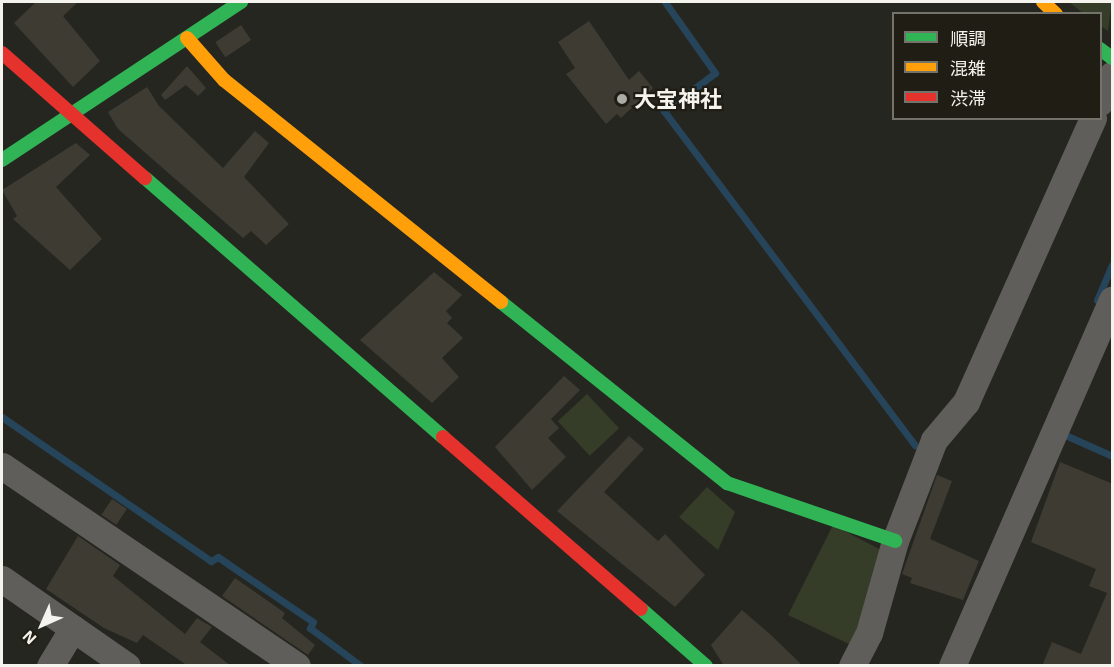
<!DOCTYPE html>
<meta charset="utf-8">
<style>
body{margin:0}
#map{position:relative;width:1114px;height:667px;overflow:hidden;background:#262621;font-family:"Exo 2","Noto Sans JP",sans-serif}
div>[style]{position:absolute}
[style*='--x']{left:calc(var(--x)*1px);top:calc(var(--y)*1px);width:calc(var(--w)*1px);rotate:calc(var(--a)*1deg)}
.green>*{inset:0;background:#353c28;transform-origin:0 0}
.stream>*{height:7px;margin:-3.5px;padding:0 3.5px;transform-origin:3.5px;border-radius:3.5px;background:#26455b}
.building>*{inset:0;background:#3d3b32;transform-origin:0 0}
.street>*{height:27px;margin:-13.5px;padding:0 13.5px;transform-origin:13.5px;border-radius:13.5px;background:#5f5e5a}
.fast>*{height:14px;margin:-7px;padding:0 7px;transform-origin:7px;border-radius:7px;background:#30b455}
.slow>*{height:14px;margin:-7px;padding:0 7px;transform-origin:7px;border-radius:7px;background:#ff9f0a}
.jam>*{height:14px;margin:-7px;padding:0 7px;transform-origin:7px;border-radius:7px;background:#e5322d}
.dots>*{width:16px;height:16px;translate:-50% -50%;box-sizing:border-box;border:3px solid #1f1d14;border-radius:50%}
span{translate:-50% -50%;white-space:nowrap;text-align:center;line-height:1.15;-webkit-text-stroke:4.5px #1f1d14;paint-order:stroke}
.poi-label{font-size:22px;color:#f4f3ed;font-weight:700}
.left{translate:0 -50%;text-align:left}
.frame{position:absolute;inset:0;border:3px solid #f4f3ed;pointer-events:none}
.legend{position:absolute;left:892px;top:12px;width:210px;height:108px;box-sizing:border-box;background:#1f1d14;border:2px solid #74736b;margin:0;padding:8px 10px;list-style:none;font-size:18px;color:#f4f3ed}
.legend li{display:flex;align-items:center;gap:12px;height:30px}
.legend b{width:30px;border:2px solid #74736b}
.north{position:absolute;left:12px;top:595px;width:60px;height:60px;-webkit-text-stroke:4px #1f1d14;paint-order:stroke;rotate:225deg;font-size:16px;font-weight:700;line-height:24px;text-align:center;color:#f4f3ed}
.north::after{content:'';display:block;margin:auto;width:21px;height:27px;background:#f4f3ed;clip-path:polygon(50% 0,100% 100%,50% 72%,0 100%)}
</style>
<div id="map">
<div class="green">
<i style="clip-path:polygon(1069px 2px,1112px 2px,1108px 31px,1101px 26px,1100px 14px,1083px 13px)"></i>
<i style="left:587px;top:394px;width:47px;height:40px;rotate:47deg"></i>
<i style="clip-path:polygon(707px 487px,735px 512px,718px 550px,679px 517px)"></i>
<i style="clip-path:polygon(833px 525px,885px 552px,851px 645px,788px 615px)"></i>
</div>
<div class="stream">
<i style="--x:665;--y:2;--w:87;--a:54.8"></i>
<i style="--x:715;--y:73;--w:64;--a:143.3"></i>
<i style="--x:664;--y:111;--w:418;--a:53.1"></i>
<i style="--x:1097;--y:300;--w:38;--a:-67"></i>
<i style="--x:2;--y:417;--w:254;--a:34.6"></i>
<i style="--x:211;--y:561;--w:8;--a:-30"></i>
<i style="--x:218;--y:557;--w:115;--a:34.4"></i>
<i style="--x:313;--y:622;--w:7;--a:117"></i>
<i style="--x:310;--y:628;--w:64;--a:36.7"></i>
<i style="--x:1063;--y:434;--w:54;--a:24.2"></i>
</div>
<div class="building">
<i style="clip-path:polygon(36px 2px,78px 2px,63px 16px,100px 61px,73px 87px,14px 23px)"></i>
<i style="clip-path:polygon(589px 21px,629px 80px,639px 71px,653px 88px,621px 118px,617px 114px,606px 124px,566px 74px,575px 68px,558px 42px)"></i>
<i style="left:241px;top:25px;width:18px;height:31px;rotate:56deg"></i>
<i style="clip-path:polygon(187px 66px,206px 88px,198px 96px,186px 85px,165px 100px,161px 95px)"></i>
<i style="clip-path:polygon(147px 87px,159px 106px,223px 168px,255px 131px,269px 143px,244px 177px,289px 224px,266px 245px,251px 231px,243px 238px,118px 129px,108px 112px)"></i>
<i style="clip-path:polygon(76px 143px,90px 155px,56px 187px,102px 239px,70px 270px,13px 219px,17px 216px,2px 190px)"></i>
<i style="clip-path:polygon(434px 272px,462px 295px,446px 311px,452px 318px,447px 323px,463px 338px,442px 358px,459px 377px,432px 403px,360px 340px)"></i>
<i style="clip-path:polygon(564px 376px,580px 390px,551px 419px,559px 428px,548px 438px,566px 457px,532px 490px,495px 447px)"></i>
<i style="clip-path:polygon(629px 436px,644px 449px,604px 492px,658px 541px,665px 534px,705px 575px,675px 607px,557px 511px)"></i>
<i style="clip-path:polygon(1060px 462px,1113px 484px,1113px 666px,1042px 666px,1052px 642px,1081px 654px,1107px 593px,1089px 586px,1096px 569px,1031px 542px)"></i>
<i style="clip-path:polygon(937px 475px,952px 481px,930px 539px,979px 561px,963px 600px,910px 583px,912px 578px,902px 574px)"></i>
<i style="left:112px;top:499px;width:18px;height:19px;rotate:34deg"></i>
<i style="clip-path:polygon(78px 536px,120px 565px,113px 576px,185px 634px,197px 618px,212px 627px,200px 642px,231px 666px,188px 666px,143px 635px,137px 643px,104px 628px,46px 589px)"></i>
<i style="clip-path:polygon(235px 578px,285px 613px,282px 618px,315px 645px,308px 655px,222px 596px)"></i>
<i style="clip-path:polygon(742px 610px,771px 635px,803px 666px,724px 666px,711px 645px)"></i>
</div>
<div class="street">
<i style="--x:1100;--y:102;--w:30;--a:-66"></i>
<i style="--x:2;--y:466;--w:356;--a:34.1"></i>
<i style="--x:2;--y:579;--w:152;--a:34.8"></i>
<i style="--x:50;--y:666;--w:44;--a:-58.8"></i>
<i style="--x:852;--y:666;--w:37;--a:-63"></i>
<i style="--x:869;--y:633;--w:96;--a:-74.2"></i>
<i style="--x:895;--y:541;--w:108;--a:-68.9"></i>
<i style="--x:934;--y:440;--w:50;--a:-49.9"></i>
<i style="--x:966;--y:402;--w:311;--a:-65.9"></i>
<i style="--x:952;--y:666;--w:400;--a:-66.4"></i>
</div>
<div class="fast">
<i style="--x:1100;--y:49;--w:15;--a:37"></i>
<i style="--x:2;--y:160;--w:287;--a:-33.5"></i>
<i style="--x:145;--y:178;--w:395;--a:41"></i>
<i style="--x:501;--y:302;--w:290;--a:38.7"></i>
<i style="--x:727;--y:483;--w:178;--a:19"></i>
<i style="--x:641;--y:609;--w:86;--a:41.2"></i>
</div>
<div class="slow">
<i style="--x:1043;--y:2;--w:18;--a:43"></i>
<i style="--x:187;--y:38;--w:56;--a:48.6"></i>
<i style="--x:224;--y:80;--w:355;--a:38.7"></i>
</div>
<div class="jam">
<i style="--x:2;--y:53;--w:190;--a:41.2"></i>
<i style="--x:443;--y:437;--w:262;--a:41"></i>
</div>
<div class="dots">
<i style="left:622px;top:99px;background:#acaba6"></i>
</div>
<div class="poi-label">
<span class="left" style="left:634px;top:99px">大宝神社</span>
</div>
<div class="frame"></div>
<ul class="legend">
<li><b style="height:8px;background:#30b455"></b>順調</li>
<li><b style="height:8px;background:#ff9f0a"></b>混雑</li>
<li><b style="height:8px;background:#e5322d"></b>渋滞</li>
</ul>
<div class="north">N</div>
</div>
